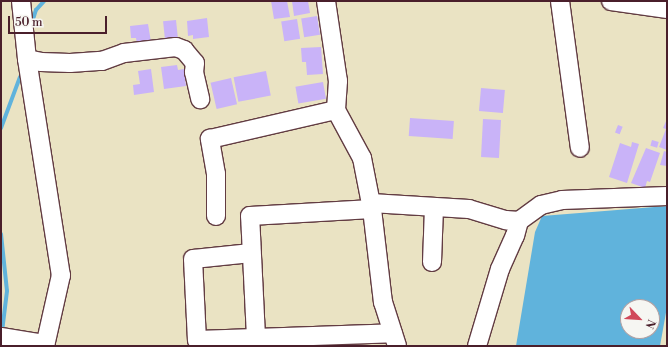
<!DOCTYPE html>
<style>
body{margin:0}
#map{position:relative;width:668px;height:347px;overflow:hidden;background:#eae3c3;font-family:"Libre Bodoni",serif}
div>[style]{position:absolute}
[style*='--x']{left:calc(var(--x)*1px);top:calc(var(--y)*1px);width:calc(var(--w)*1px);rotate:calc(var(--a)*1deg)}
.water>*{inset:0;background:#60b3dc}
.stream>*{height:4px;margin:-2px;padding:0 2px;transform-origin:2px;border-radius:2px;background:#60b3dc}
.building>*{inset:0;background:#c9b3f8;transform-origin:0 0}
.roads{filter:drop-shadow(1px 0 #623c42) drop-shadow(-1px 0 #623c42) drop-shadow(0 1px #623c42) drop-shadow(0 -1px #623c42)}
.minor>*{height:18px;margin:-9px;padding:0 9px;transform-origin:9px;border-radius:9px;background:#fff}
span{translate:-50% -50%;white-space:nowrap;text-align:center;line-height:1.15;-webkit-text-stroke:4px #f6f6f2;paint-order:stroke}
.frame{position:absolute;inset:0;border:2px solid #4a1f2b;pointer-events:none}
.north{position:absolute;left:620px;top:299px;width:40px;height:40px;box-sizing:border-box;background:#f6f6f2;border:1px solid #b1a0a2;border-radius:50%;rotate:115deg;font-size:11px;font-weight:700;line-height:16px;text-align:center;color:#4a1f2b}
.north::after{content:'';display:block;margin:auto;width:14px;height:18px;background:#d1495b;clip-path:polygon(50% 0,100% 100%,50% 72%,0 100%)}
.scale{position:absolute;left:8px;top:16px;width:99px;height:18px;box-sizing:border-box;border:2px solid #4a1f2b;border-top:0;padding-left:5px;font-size:12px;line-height:14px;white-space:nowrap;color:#4a1f2b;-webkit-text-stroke:3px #f6f6f2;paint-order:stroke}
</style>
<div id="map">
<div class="water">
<i style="clip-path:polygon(evenodd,667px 206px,667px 307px,660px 346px,516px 346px,535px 232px,542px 216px,667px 206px,628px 307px,652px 307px,652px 331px,628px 331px,628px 307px)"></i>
</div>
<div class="stream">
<i style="--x:31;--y:26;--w:17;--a:-73"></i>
<i style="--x:36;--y:10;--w:12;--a:-48"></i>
<i style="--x:1;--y:128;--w:54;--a:-69.6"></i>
<i style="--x:1;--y:234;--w:57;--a:84"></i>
<i style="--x:7;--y:291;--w:39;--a:97"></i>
</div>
<div class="building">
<i style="clip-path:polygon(271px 1px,287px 1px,290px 17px,274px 19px)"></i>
<i style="clip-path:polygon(292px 1px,308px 1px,310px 13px,294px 16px)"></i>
<i style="left:317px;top:16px;width:19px;height:16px;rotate:81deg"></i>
<i style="clip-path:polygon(207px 18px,209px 37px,193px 39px,193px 35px,188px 36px,187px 21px)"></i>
<i style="left:297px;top:19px;width:20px;height:16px;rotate:81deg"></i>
<i style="left:176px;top:20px;width:19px;height:13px;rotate:84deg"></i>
<i style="clip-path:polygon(148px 24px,151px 42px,137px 44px,136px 38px,131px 38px,130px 26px)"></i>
<i style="clip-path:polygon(321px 47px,323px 74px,307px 75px,306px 62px,302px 62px,301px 48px)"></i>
<i style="clip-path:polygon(177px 65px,178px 70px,184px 69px,186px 86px,164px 89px,161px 67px)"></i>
<i style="clip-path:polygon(151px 69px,154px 92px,134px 95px,133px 85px,140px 84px,138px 71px)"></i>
<i style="left:266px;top:71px;width:25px;height:33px;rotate:79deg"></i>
<i style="left:231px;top:78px;width:27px;height:21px;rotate:77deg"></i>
<i style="left:323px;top:82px;width:17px;height:28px;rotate:80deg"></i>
<i style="left:481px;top:88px;width:24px;height:23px;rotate:5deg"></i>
<i style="left:410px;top:118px;width:44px;height:18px;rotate:4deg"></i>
<i style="left:483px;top:119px;width:18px;height:38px;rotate:3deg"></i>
<i style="clip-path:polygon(667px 119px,667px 150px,659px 147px,666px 129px,663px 128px)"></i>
<i style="left:618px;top:125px;width:5px;height:8px;rotate:22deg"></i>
<i style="left:652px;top:140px;width:7px;height:6px;rotate:16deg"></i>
<i style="clip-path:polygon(632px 142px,639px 144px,627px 183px,609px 177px,620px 143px,631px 147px)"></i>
<i style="clip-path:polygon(646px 148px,660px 153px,650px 182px,647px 181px,645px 188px,631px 183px)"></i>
<i style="clip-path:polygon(664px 151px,667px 152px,667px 166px,660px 165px)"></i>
</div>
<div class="roads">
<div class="minor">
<i style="--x:21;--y:1;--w:58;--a:84.1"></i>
<i style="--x:27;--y:59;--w:219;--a:81.1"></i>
<i style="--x:61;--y:275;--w:73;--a:102.7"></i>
<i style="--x:326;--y:1;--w:81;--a:81.5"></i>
<i style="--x:338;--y:81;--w:29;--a:94"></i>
<i style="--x:336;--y:110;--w:55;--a:61.6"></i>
<i style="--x:362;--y:158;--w:52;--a:78.9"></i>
<i style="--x:372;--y:209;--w:94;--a:83.3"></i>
<i style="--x:383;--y:302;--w:46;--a:72.3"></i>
<i style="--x:560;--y:1;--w:148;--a:82.3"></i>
<i style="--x:611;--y:1;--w:57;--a:8.1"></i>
<i style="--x:27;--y:59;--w:14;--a:12"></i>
<i style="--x:41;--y:62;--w:29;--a:2"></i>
<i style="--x:70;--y:63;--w:32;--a:-4"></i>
<i style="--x:102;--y:61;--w:23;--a:-20"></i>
<i style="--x:124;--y:53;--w:52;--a:-6.6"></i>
<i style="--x:176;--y:47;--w:9;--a:21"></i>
<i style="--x:184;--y:50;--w:17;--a:50"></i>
<i style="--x:195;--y:63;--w:9;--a:96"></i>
<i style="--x:194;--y:72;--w:28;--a:77"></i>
<i style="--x:371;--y:203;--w:98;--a:3.5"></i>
<i style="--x:469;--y:209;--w:39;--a:17"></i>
<i style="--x:506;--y:220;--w:13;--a:4"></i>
<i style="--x:216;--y:216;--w:42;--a:-90"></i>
<i style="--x:216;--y:174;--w:36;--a:-100"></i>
<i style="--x:210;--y:139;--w:129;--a:-13"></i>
<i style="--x:251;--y:253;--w:58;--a:174.1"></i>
<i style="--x:193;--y:259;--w:81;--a:87.2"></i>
<i style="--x:197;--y:340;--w:196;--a:-2"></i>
<i style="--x:432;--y:262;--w:55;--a:-87.9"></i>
<i style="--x:1;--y:337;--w:45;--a:9"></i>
<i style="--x:256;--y:337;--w:121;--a:-92.8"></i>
<i style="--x:250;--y:216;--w:122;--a:-3.3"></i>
<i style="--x:477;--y:346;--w:80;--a:-73.4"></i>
<i style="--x:500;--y:269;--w:36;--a:-66"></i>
<i style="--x:515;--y:236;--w:16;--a:-75"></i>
<i style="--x:519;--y:221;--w:27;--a:-36"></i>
<i style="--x:541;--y:205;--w:22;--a:-13"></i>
<i style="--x:562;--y:200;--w:105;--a:-2.2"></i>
</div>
</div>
<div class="frame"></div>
<div class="north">N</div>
<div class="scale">50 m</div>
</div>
